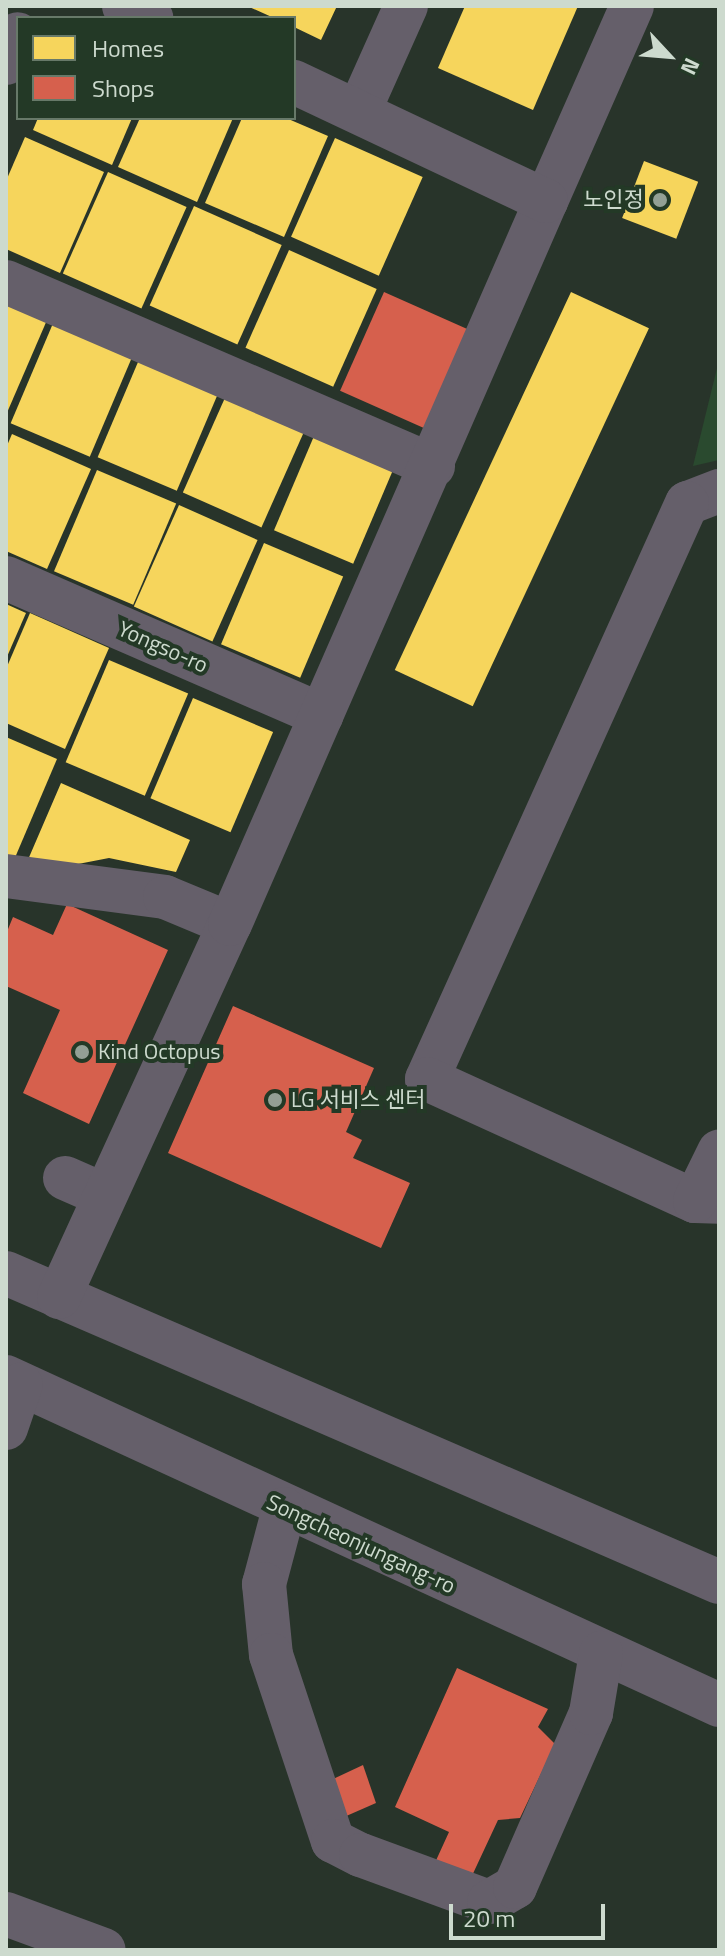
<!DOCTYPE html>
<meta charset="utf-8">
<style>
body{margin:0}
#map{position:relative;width:725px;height:1956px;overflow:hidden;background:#28342a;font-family:"Titillium Web","Noto Sans KR",sans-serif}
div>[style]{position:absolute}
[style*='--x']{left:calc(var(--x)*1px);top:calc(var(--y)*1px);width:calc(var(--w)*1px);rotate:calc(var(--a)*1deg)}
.green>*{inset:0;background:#2a4a2f}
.homes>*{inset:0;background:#f6d55c;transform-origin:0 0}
.shops>*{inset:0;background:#d6604d;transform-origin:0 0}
.minor>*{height:44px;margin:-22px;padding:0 22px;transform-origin:22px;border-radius:22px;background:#655f6a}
.dots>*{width:22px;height:22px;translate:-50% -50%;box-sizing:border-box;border:4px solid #233926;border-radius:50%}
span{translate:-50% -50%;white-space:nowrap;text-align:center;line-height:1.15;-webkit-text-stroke:8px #233926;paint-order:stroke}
.poi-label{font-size:22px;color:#cddace}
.right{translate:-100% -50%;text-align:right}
.left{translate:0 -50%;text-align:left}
.street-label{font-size:22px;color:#cddace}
.frame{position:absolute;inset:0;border:8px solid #cddace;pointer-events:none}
.legend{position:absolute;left:16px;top:16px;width:280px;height:104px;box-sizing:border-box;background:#233926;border:2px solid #677969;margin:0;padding:10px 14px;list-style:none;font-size:24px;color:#cddace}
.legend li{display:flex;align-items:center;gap:16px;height:40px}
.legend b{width:40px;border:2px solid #677969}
.north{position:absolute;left:629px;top:16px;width:80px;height:80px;-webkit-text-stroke:6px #233926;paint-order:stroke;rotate:116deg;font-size:22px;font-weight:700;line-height:32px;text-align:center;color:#cddace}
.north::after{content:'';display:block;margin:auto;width:28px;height:36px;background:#cddace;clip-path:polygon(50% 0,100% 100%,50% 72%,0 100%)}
.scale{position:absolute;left:449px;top:1904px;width:156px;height:36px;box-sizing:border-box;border:4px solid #cddace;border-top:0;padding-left:10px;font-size:24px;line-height:28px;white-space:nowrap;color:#cddace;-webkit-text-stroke:6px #233926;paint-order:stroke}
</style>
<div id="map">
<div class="green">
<i style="clip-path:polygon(719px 360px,719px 460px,693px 466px)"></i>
</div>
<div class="homes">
<i style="clip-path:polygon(247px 6px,337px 6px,321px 40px,294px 27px,294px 18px,274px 18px)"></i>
<i style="clip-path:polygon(465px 6px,578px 6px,533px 110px,438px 68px)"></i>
<i style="clip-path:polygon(38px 118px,132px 118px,112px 165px,33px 130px)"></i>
<i style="clip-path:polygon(140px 118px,233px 118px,197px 202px,118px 167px)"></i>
<i style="clip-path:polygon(242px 118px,286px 118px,328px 136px,284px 237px,205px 203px)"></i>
<i style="clip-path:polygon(25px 137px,104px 172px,60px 273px,6px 249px,6px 181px)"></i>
<i style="left:335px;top:138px;width:96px;height:108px;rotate:24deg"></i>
<i style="left:644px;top:161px;width:58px;height:61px;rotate:21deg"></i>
<i style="left:108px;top:172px;width:86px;height:111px;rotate:24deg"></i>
<i style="left:194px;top:206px;width:96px;height:109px;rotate:24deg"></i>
<i style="left:289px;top:250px;width:96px;height:107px;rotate:24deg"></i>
<i style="left:571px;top:292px;width:86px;height:417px;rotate:25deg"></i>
<i style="clip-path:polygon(6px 302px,47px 320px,6px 415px)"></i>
<i style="left:54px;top:321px;width:86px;height:111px;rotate:23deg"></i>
<i style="left:141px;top:355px;width:86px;height:111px;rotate:23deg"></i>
<i style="left:228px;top:391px;width:86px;height:111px;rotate:24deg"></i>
<i style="left:317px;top:429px;width:86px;height:110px;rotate:23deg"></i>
<i style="clip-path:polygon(12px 434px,91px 469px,47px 569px,6px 551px,6px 448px)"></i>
<i style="left:97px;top:470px;width:86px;height:110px;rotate:23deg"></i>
<i style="left:179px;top:505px;width:86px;height:111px;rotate:24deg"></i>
<i style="left:264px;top:543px;width:86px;height:110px;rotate:23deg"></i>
<i style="clip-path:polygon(6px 604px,26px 613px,6px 659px)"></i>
<i style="clip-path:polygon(30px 613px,109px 648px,65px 749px,6px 723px,6px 669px)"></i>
<i style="left:109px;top:660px;width:86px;height:111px;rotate:23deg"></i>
<i style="left:193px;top:698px;width:87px;height:109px;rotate:23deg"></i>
<i style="clip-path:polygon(6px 737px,57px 759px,14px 860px,6px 856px)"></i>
<i style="clip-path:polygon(61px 783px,190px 840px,176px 872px,109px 858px,47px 870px,27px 862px)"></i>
</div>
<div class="shops">
<i style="left:384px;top:292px;width:96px;height:108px;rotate:24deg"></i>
<i style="clip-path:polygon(67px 904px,168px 950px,89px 1124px,23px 1093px,60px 1010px,6px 986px,6px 934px,13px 917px,53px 935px)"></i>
<i style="clip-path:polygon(233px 1006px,374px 1068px,346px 1132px,362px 1140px,353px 1158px,410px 1183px,381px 1248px,168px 1153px)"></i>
<i style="clip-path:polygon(457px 1668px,548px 1709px,538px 1727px,555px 1744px,520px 1818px,498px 1820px,470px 1880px,433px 1867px,449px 1832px,395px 1807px)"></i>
<i style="clip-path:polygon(363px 1765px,376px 1803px,344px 1817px,331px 1780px)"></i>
</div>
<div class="minor">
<i style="--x:124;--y:6;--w:30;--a:24"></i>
<i style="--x:6;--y:63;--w:31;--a:-68"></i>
<i style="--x:359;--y:111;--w:115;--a:-65.9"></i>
<i style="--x:546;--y:201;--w:213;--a:-66.2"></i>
<i style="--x:6;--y:282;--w:465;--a:23.3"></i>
<i style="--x:719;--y:491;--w:34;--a:159"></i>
<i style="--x:687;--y:503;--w:632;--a:114.29"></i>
<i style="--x:427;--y:1079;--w:294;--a:24.5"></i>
<i style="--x:695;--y:1201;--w:24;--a:2"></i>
<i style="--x:6;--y:578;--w:344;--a:23.5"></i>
<i style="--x:6;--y:876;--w:160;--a:7.5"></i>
<i style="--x:165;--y:897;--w:70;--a:22.6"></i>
<i style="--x:65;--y:1178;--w:43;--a:23.6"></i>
<i style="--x:695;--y:1201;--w:55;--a:-63.9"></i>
<i style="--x:6;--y:1273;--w:777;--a:23.43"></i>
<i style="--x:59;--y:1297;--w:410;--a:-65.4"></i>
<i style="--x:230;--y:924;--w:789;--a:-66.39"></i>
<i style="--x:546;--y:201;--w:279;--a:-154.7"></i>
<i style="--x:6;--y:1377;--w:785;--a:24.7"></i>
<i style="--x:6;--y:1428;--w:46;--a:-71.2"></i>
<i style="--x:284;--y:1509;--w:78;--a:104.9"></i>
<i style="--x:264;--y:1584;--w:71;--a:84.4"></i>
<i style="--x:271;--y:1655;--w:196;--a:71.6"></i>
<i style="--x:333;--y:1841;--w:31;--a:27"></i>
<i style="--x:361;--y:1855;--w:136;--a:20.2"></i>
<i style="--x:489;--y:1902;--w:30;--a:-30"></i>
<i style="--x:515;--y:1887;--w:190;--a:-66.4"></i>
<i style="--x:591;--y:1713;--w:61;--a:-80.5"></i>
<i style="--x:6;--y:1914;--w:104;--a:20.2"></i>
</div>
<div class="dots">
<i style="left:660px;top:200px;background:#93a095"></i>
<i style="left:82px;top:1052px;background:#93a095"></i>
<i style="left:275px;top:1100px;background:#93a095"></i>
</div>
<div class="poi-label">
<span class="right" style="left:644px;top:200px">노인정</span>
<span class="left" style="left:98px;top:1052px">Kind Octopus</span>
<span class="left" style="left:291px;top:1100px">LG 서비스 센터</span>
</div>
<div class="street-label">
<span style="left:163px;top:647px;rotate:24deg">Yongso-ro</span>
<span style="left:361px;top:1544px;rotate:25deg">Songcheonjungang-ro</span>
</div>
<div class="frame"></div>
<ul class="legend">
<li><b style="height:22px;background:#f6d55c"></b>Homes</li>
<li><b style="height:22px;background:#d6604d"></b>Shops</li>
</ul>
<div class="north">N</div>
<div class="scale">20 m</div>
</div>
